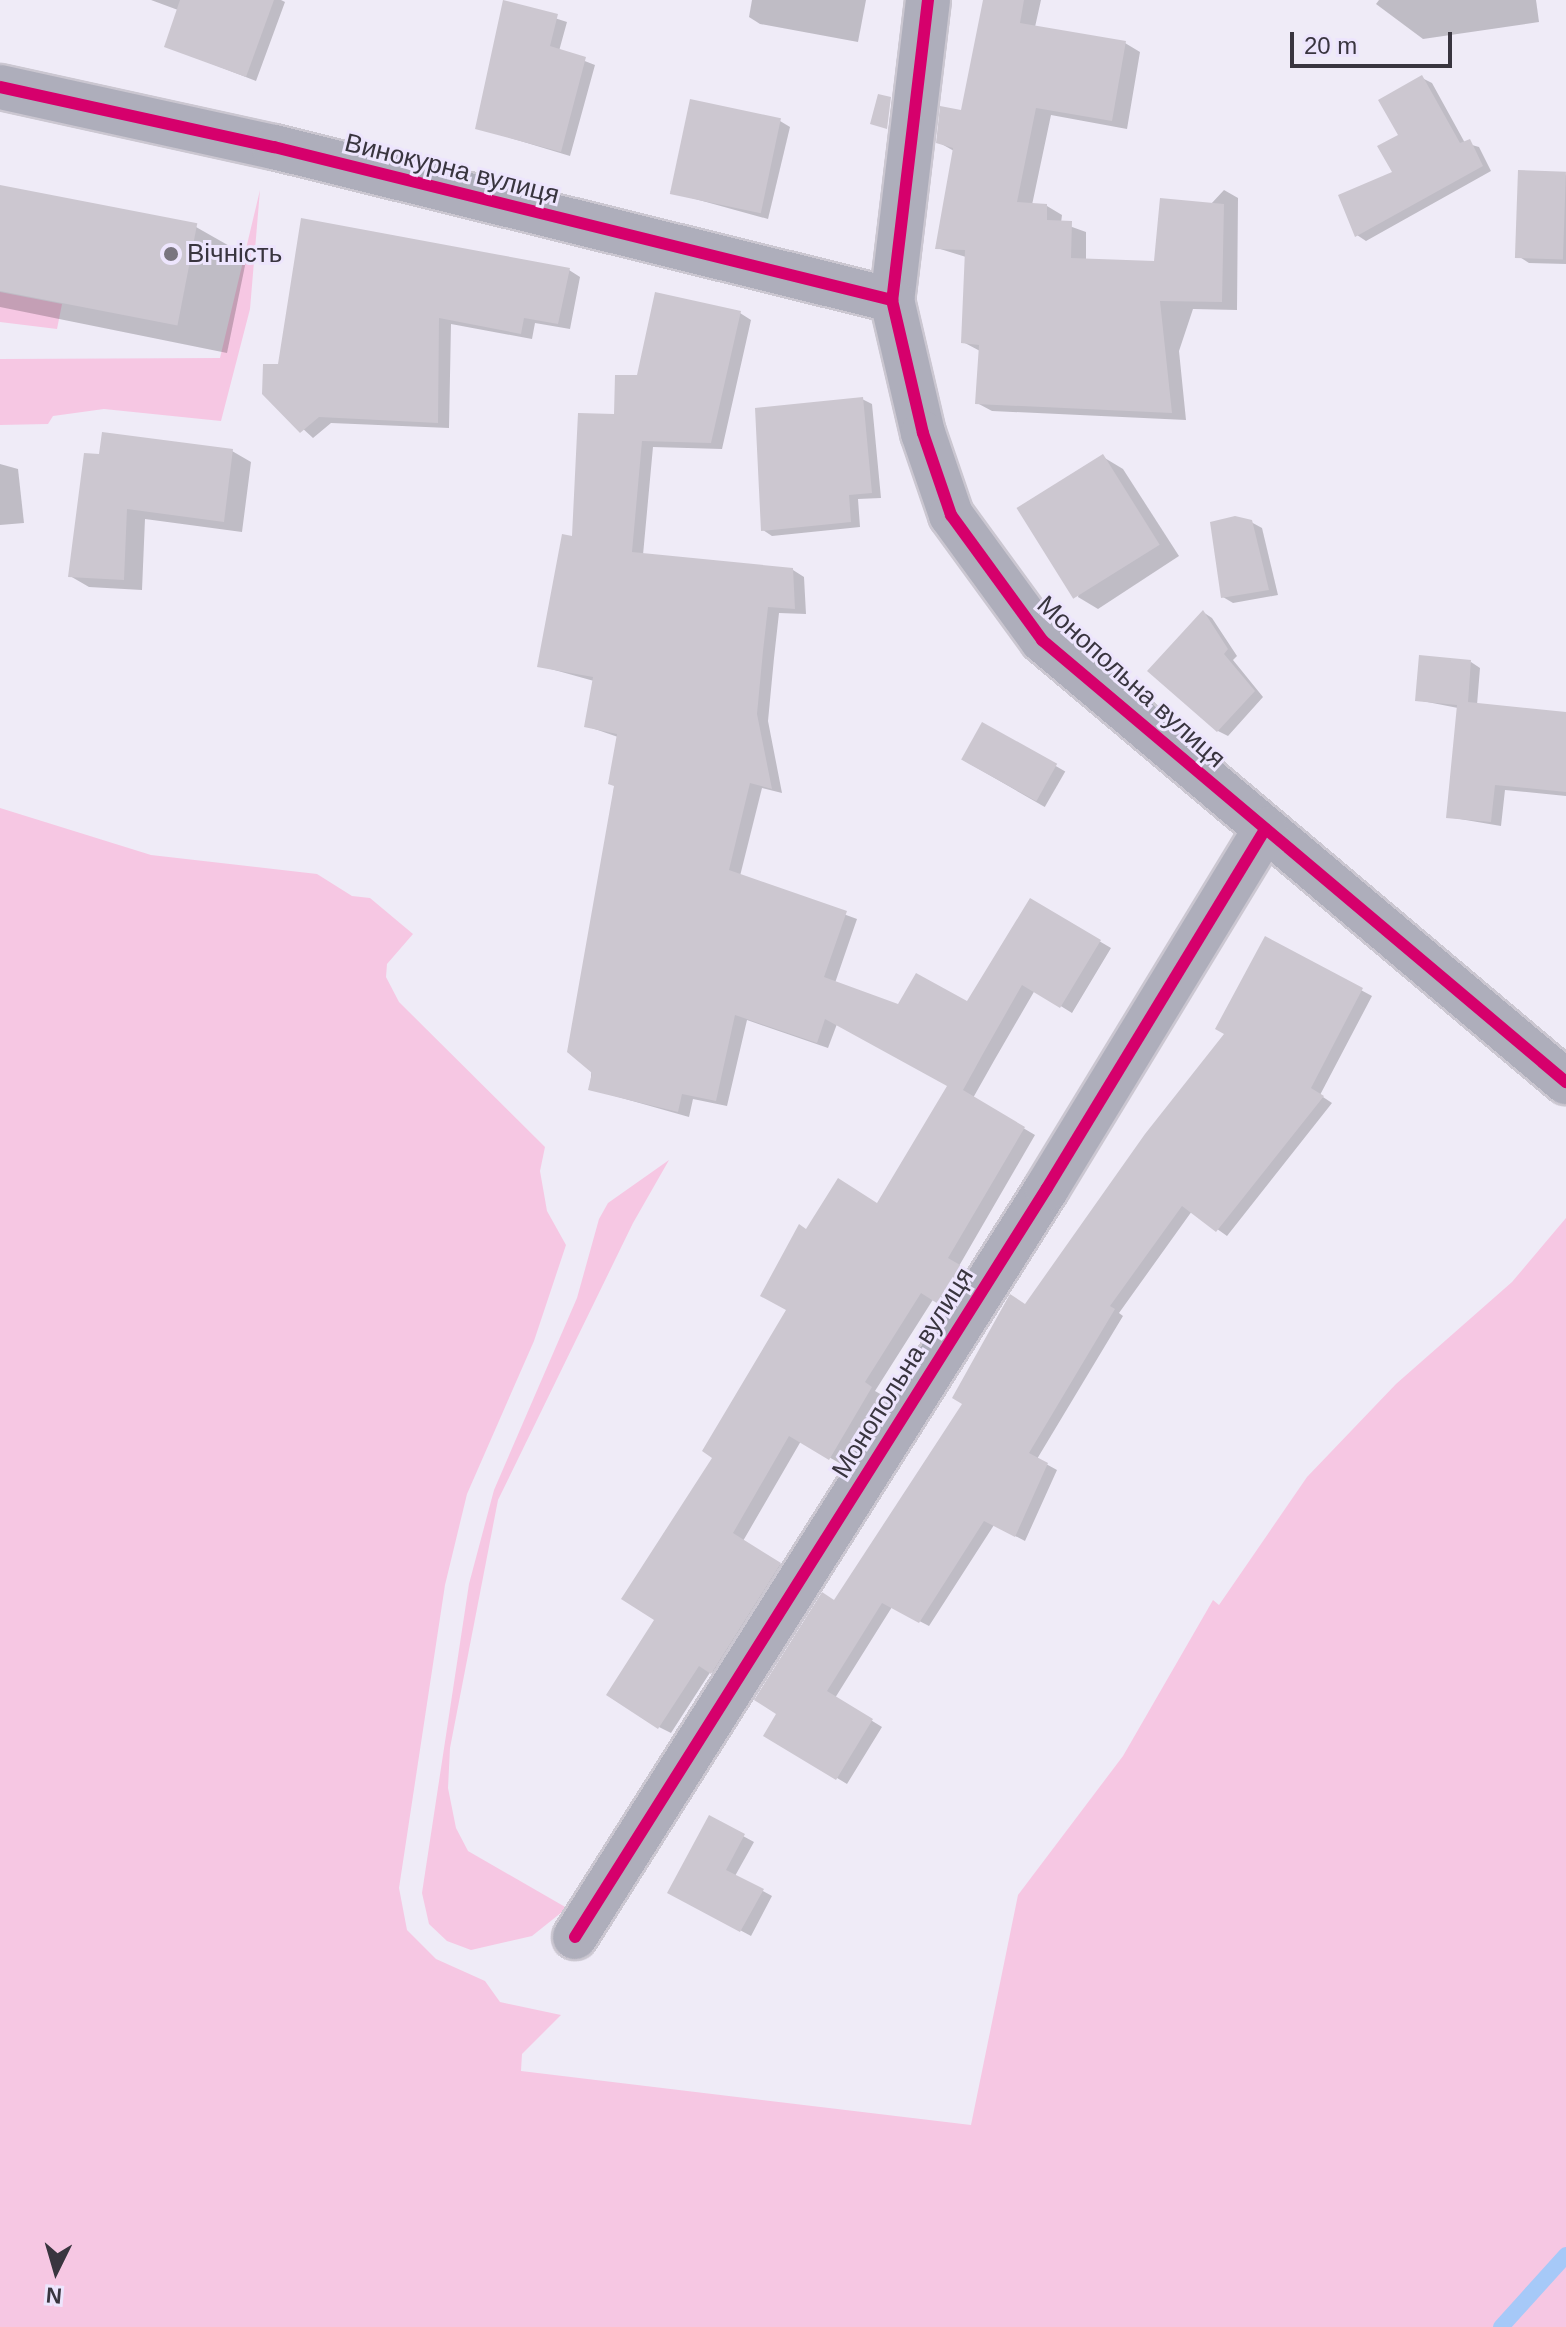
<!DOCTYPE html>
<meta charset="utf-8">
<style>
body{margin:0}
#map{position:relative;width:1566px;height:2327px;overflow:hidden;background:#efebf7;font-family:Helvetica,sans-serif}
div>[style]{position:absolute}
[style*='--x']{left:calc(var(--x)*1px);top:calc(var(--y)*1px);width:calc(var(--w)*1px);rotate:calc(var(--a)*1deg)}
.green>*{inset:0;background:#f6c7e3}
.shadow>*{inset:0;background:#0003;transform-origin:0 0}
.stream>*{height:16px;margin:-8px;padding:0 8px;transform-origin:8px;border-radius:8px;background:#a6c9f8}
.building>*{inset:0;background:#ccc7d0;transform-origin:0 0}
.roads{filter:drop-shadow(2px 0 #cbc7d1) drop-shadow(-2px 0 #cbc7d1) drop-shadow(0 2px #cbc7d1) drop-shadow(0 -2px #cbc7d1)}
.street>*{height:44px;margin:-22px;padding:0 22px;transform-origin:22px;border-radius:22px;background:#aeaebb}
.cycleway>*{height:12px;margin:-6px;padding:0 6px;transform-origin:6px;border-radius:6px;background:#d6006c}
.dots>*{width:22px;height:22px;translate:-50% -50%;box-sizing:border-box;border:4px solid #ede5fd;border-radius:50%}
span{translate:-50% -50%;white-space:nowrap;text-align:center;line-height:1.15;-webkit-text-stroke:6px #ede5fd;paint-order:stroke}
.street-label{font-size:26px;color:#39353f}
.poi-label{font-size:26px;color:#39353f}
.left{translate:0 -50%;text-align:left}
.north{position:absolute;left:16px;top:2231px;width:80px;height:80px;-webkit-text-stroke:6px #ede5fd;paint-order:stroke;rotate:185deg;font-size:22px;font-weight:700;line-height:32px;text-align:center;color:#39353f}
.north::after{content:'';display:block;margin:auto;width:28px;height:36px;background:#39353f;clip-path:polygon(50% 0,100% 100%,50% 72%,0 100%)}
.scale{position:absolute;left:1290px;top:32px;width:162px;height:36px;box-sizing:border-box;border:4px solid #39353f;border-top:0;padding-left:10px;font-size:24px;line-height:28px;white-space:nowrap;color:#39353f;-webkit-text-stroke:6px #ede5fd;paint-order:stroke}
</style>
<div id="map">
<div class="green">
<i style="clip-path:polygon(260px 190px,250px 309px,221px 421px,104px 409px,53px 416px,48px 424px,0 425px,0 359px,220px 358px)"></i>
<i style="clip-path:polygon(0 292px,62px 304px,57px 329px,0 322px)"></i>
<i style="clip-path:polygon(0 808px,151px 855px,317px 874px,352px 896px,370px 898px,413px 934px,387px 964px,386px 977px,399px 1002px,545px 1147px,540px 1171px,547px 1211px,566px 1245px,534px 1341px,467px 1494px,445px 1585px,399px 1888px,407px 1930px,436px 1959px,485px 1981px,500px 2002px,561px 2015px,522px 2054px,521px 2071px,971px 2125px,1018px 1895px,1123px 1756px,1213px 1600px,1219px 1605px,1307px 1477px,1396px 1384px,1512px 1282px,1566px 1218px,1566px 2327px,0 2327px)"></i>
<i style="clip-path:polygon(669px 1160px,633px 1223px,498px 1500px,450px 1748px,448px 1788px,456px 1828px,468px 1851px,567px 1908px,532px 1936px,471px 1950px,447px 1941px,429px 1924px,422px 1893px,469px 1584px,494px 1490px,577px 1298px,599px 1219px,608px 1203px)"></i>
</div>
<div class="shadow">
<i style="clip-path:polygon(151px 0,281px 0,285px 2px,256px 81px,166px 46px,178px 10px)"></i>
<i style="clip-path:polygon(752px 0,866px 0,858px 42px,760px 24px,749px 17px)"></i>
<i style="clip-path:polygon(985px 0,1041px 0,1035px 27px,1125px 43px,1140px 52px,1127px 129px,1051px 115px,1032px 205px,1047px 206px,1062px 215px,1061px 223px,1086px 232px,1086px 261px,1156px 263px,1224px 190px,1238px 198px,1237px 310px,1193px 309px,1179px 351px,1186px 420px,992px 411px,977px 403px,980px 351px,963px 342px,966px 257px,937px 248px,954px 151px,938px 142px,962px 112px)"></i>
<i style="clip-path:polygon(1379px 0,1536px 0,1539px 22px,1423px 39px,1376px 4px)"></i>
<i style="clip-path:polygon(505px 2px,567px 22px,559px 51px,595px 65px,570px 156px,478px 128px)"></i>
<i style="clip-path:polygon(1422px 78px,1432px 83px,1465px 143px,1479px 147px,1491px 171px,1366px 241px,1357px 235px,1394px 173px,1401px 136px)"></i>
<i style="clip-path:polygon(780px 121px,790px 127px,768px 219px,670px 192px)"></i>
<i style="clip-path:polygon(1566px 174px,1566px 264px,1529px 263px,1518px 256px)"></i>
<i style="clip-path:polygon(0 187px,196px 227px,247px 256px,227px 353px,0 307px)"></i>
<i style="clip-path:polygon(569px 270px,580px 277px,570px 329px,535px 323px,532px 339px,451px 324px,449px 428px,331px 423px,313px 438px,264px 393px,280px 367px)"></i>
<i style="clip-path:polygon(740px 313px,751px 320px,722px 449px,653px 447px,643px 555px,793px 570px,804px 577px,806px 614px,779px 613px,774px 658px,768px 721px,782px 793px,762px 788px,740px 876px,857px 919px,835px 983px,899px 1006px,968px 1004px,1031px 901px,1111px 948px,1072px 1013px,1035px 990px,995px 1059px,973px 1098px,1035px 1135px,959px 1266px,977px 1277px,955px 1311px,934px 1298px,875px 1391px,882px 1395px,841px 1464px,801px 1441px,743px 1541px,791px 1572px,724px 1678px,711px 1671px,671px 1733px,659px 1727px,657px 1619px,715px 1457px,788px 1309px,807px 1231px,878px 1206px,949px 1086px,837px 1024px,828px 1048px,747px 1020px,727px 1106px,693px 1099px,689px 1117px,590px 1089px,618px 737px,586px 726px,594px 681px,540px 666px,574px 538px,616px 416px,638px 378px)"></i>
<i style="clip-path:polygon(862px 399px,872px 404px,881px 498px,858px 499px,860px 527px,772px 536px,763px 530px)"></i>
<i style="clip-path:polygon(232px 451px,251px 462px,242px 532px,145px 519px,142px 590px,89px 587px,70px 576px,86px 455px)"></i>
<i style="clip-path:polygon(1103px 457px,1123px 469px,1179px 556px,1098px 609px,1078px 597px)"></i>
<i style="clip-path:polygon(0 464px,18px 469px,24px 523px,0 525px)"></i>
<i style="clip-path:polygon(1251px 522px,1262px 528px,1278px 595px,1233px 603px,1223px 597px)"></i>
<i style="clip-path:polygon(1203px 612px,1212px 618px,1237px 656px,1233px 660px,1263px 697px,1228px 736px,1218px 731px)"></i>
<i style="clip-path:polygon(1471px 662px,1480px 668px,1477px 705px,1566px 714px,1566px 796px,1505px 790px,1501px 826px,1448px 817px,1458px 708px,1417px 700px)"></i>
<i style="left:983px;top:724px;width:95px;height:41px;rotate:30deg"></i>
<i style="clip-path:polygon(1266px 939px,1372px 996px,1320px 1095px,1332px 1103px,1227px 1236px,1192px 1211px,1119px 1313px,1123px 1316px,1037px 1459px,1057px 1470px,1025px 1541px,994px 1525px,929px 1626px,892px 1607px,835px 1698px,882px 1727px,847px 1784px,766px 1735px,836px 1602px,1026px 1306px,1227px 1034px)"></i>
<i style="clip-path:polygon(710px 1818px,754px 1842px,735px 1876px,772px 1896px,751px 1936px,669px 1892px)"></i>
</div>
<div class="stream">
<i style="--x:1501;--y:2327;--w:97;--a:-47.9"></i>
</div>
<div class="building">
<i style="clip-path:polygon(180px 0,274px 0,246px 77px,164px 47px)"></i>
<i style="clip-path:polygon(503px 0,558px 14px,550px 46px,586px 57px,561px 152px,475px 129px)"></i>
<i style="clip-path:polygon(983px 0,1024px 0,1020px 23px,1126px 41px,1112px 121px,1036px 108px,1017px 202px,1047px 204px,1047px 220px,1072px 221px,1071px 258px,1154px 261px,1160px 198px,1224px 204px,1222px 302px,1160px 301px,1172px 413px,975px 404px,979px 345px,961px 343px,965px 250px,935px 249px,953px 148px,936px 143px,940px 106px,961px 110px)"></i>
<i style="clip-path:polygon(1422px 75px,1460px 143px,1470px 139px,1483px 166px,1355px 237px,1338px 195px,1392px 172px,1377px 146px,1398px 135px,1378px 100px)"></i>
<i style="clip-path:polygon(878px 94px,891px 97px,887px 129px,870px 124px)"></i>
<i style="left:690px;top:99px;width:93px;height:97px;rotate:12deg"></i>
<i style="left:1518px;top:170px;width:48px;height:88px;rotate:2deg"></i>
<i style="left:0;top:185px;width:201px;height:104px;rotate:11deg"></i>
<i style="clip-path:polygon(301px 218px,570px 268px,558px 324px,524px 318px,521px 334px,439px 318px,438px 423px,319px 417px,300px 433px,262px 394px,263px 364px,278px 364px)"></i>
<i style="clip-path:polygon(655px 292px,741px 311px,711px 443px,642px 441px,632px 552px,793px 568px,795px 609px,768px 607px,763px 651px,757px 714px,772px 789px,750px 783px,729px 870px,847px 911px,824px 977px,898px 1004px,916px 973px,967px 1001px,1030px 898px,1101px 940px,1060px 1008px,1022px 985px,984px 1052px,963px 1090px,1025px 1127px,948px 1258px,967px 1269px,943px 1307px,921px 1293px,865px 1382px,872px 1387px,829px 1460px,789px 1436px,733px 1533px,781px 1563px,711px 1674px,699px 1666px,658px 1729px,606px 1695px,654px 1620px,621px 1599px,712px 1458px,702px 1451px,786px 1310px,760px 1296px,799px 1224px,806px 1229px,838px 1178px,877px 1203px,947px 1086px,825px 1019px,817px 1043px,735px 1015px,716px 1101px,682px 1094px,678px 1112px,588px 1090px,592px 1073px,567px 1052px,614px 786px,608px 784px,617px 734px,584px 727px,593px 677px,537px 667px,562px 534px,572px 536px,578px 413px,614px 414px,615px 375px,637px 375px)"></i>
<i style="clip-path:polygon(863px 397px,872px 493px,849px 495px,851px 522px,761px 531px,755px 408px)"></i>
<i style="clip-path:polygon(102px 432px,233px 449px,224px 522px,127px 509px,124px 580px,68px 577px,84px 453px,99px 454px)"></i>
<i style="left:1103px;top:454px;width:107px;height:102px;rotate:58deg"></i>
<i style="clip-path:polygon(1235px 516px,1252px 520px,1269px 590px,1221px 598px,1210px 522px)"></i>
<i style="clip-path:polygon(1203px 610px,1228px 649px,1224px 654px,1255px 691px,1217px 732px,1147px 671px)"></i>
<i style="clip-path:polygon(1419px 655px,1471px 660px,1468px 702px,1566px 712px,1566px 792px,1495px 785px,1491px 822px,1446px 818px,1457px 705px,1415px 701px)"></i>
<i style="left:982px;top:722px;width:86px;height:43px;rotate:29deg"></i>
<i style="clip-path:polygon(1265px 936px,1363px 988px,1311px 1088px,1324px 1096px,1216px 1232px,1182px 1206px,1110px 1306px,1115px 1309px,1029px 1453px,1048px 1463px,1015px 1537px,984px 1521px,919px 1623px,882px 1603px,827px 1691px,873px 1719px,836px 1780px,763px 1736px,776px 1714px,754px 1700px,822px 1592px,834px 1600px,962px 1404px,952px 1398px,1010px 1294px,1025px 1304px,1145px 1134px,1224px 1034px,1215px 1029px)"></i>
<i style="clip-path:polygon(709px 1815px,745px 1834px,726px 1870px,764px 1889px,740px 1932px,667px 1893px)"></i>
</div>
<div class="roads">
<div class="street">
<i style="--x:928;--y:0;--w:302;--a:96.8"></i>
<i style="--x:892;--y:300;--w:137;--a:76.9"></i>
<i style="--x:923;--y:433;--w:87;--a:71.1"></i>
<i style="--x:951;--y:515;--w:155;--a:53.9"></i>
<i style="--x:1042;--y:640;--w:686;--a:40.15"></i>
<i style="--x:0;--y:87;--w:280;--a:12.4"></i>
<i style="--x:274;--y:147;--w:637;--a:13.91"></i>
<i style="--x:575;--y:1937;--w:885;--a:-57.78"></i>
<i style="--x:1047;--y:1188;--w:420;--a:-58.7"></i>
</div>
</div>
<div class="cycleway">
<i style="--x:928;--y:0;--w:302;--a:96.8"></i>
<i style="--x:892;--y:300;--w:137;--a:76.9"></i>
<i style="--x:923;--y:433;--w:87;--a:71.1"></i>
<i style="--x:951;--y:515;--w:155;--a:53.9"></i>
<i style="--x:1042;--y:640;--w:686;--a:40.15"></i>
<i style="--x:0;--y:87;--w:280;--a:12.4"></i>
<i style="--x:274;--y:147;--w:637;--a:13.91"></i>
<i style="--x:575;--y:1937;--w:885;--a:-57.78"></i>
<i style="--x:1047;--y:1188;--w:420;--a:-58.7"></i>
</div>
<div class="dots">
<i style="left:171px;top:254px;background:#79757f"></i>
</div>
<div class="street-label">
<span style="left:452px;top:169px;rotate:14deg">Винокурна вулиця</span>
<span style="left:1131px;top:682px;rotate:42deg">Монопольна вулиця</span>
<span style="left:903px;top:1373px;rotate:-58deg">Монопольна вулиця</span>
</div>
<div class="poi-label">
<span class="left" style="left:187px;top:254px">Вічність</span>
</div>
<div class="north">N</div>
<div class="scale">20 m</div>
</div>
